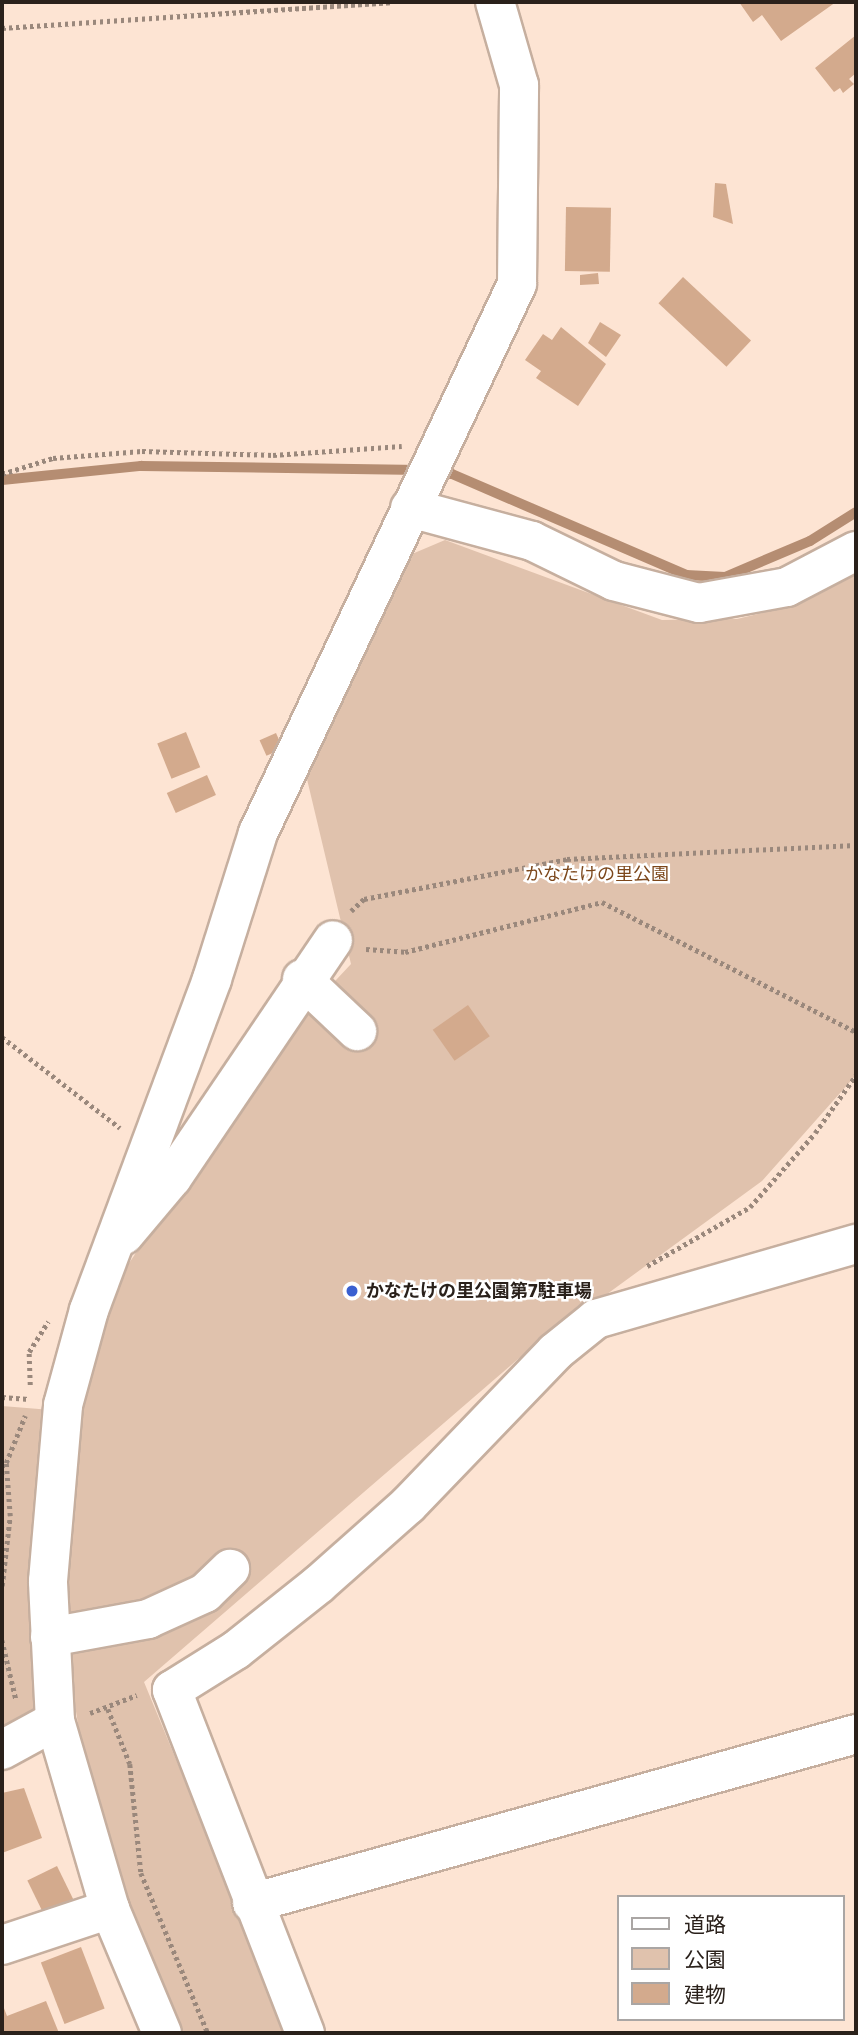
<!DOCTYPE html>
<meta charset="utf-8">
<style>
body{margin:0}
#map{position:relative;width:858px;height:2035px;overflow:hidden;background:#fde4d3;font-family:Poppins,"Noto Sans JP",sans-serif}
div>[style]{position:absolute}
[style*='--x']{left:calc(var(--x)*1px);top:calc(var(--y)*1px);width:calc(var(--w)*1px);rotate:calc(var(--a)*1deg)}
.green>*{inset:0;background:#e0c2ad}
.stream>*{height:10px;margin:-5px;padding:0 5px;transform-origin:5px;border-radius:5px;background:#b58d72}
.building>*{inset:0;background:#d3aa8d;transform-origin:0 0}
.path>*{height:4.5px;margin-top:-2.25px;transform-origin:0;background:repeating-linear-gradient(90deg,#9a887c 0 3.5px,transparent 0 7px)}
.roads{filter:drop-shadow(2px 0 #c6af9f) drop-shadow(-2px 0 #c6af9f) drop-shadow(0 2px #c6af9f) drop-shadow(0 -2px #c6af9f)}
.minor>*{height:38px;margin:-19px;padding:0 19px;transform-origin:19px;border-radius:19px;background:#fff}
.dots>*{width:19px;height:19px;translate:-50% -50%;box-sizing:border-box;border:4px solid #fff;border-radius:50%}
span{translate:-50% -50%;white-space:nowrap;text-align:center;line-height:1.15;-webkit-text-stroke:5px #fff;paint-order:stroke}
.park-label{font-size:18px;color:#7c471b}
.poi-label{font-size:18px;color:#2a211b;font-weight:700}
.left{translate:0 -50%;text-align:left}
.frame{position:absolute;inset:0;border:4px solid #2a211b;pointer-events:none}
.legend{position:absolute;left:617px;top:1895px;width:228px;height:126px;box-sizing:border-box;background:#fff;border:2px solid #aaa6a4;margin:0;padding:9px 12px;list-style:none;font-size:21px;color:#2a211b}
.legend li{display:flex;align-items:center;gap:14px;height:35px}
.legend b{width:35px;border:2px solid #aaa6a4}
</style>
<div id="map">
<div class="green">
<i style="clip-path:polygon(445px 540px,662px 620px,737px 619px,800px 604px,856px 565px,856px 1075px,762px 1181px,518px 1359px,144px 1682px,289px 2033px,181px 2033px,116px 1878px,88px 1788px,75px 1705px,2px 1737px,2px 1406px,76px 1412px,113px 1287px,277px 1043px,351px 964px,306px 775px,412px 554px)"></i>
</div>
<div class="stream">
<i style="--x:439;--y:472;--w:13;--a:9"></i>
<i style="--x:452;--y:474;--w:255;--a:23.3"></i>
<i style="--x:686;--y:575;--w:39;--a:3"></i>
<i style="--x:725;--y:577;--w:92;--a:-23"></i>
<i style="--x:810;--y:541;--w:54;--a:-32.2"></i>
<i style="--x:2;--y:480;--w:140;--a:-5.8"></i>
<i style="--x:141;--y:466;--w:279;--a:0.8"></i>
</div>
<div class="building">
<i style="clip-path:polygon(739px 2px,836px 2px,781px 41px,762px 15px,753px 22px)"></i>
<i style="clip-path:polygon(856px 35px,856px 73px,849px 79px,854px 84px,843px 93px,840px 88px,834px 92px,815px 68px)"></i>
<i style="clip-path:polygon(715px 183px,726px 184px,733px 224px,713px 217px)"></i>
<i style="left:566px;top:207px;width:45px;height:64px;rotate:1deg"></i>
<i style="clip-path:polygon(598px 273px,599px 284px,580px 285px,580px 275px)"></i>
<i style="left:683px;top:277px;width:93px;height:36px;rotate:43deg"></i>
<i style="clip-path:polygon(600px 322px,621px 335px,606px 357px,588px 343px)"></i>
<i style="clip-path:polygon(561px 327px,606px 364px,578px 406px,536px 378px,541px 371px,525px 360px,543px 334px,552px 340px)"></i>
<i style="left:186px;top:732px;width:38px;height:31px;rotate:68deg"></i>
<i style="left:276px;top:733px;width:17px;height:18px;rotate:66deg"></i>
<i style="left:207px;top:775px;width:22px;height:44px;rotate:66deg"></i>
<i style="left:468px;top:1005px;width:38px;height:43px;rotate:55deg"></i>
<i style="clip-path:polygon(24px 1788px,42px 1838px,2px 1853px,2px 1793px)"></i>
<i style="left:57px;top:1866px;width:39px;height:33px;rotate:64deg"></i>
<i style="left:81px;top:1947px;width:66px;height:43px;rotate:69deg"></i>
<i style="clip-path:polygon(46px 2001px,59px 2033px,2px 2033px,2px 2003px,7px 2016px)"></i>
</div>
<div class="path">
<i style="--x:2;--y:28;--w:390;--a:-3.8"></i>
<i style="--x:2;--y:474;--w:53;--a:-17.4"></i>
<i style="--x:53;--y:458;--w:89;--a:-4.5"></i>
<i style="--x:142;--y:451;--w:131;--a:1.7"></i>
<i style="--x:273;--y:455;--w:129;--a:-4"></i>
<i style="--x:351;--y:911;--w:18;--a:-43"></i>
<i style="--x:364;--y:899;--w:207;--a:-11.1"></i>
<i style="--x:567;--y:859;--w:289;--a:-2.8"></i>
<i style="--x:366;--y:949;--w:39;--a:4"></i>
<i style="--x:405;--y:952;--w:203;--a:-14.2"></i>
<i style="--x:602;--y:902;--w:285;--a:27.1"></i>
<i style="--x:2;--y:1037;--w:149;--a:37.6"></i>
<i style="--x:647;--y:1266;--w:119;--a:-29.8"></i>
<i style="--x:750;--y:1207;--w:98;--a:-48.7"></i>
<i style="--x:815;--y:1133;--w:71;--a:-54.7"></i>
<i style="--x:30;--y:1385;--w:33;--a:-92"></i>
<i style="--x:29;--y:1352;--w:36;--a:-58"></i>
<i style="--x:2;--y:1397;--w:27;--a:4"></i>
<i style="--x:2;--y:1586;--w:70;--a:-83.5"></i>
<i style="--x:10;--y:1516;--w:53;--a:-94.3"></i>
<i style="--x:6;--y:1463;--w:51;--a:-68"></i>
<i style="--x:2;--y:1640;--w:61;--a:76.7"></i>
<i style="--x:108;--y:1709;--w:59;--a:68.2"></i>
<i style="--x:130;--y:1764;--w:110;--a:84.2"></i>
<i style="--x:141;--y:1873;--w:173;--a:67.3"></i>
<i style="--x:90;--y:1713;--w:50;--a:-21"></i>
</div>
<div class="roads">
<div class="minor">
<i style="--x:410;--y:508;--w:126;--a:15.1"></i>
<i style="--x:532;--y:541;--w:91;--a:26"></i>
<i style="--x:614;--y:581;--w:88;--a:14.5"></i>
<i style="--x:699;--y:603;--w:89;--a:-10.3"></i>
<i style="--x:787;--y:587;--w:78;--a:-27.6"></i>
<i style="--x:302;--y:979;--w:76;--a:43.4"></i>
<i style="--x:124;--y:1235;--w:75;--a:-49.9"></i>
<i style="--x:172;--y:1178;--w:287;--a:-55.9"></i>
<i style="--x:50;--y:1637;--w:100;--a:-10.4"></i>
<i style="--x:148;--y:1619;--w:63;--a:-24.5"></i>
<i style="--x:205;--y:1593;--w:35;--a:-44"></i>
<i style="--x:2;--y:1750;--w:60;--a:-28.7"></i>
<i style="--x:252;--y:1903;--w:627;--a:-15.63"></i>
<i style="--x:2;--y:1945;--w:114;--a:-18.4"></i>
<i style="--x:162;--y:2033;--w:134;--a:-112.8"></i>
<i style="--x:110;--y:1909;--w:196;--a:-106.3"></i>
<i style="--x:55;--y:1721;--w:140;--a:-92.9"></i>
<i style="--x:48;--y:1581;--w:177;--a:-85.1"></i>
<i style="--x:63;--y:1405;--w:98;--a:-74.7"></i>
<i style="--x:89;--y:1310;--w:353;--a:-69.6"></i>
<i style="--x:212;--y:979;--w:153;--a:-72.5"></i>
<i style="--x:258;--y:833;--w:607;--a:-64.74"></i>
<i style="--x:517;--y:284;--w:199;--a:-89.4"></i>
<i style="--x:519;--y:85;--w:86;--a:-106.1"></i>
<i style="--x:305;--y:2033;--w:368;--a:-111.2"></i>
<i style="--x:172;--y:1690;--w:75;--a:-32"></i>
<i style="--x:236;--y:1650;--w:106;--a:-38.5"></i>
<i style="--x:319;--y:1584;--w:119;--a:-41.6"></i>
<i style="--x:408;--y:1505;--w:212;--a:-46.1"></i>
<i style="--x:555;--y:1352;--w:53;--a:-38.8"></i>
<i style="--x:596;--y:1319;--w:271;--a:-16.1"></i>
</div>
</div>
<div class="dots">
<i style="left:352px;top:1291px;background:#3a5fd0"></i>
</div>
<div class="park-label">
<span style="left:597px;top:874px">かなたけの里公園</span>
</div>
<div class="poi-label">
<span class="left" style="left:366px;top:1291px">かなたけの里公園第7駐車場</span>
</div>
<div class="frame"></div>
<ul class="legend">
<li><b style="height:9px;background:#fff"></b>道路</li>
<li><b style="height:19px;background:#e0c2ad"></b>公園</li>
<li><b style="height:19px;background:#d3aa8d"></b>建物</li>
</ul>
</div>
